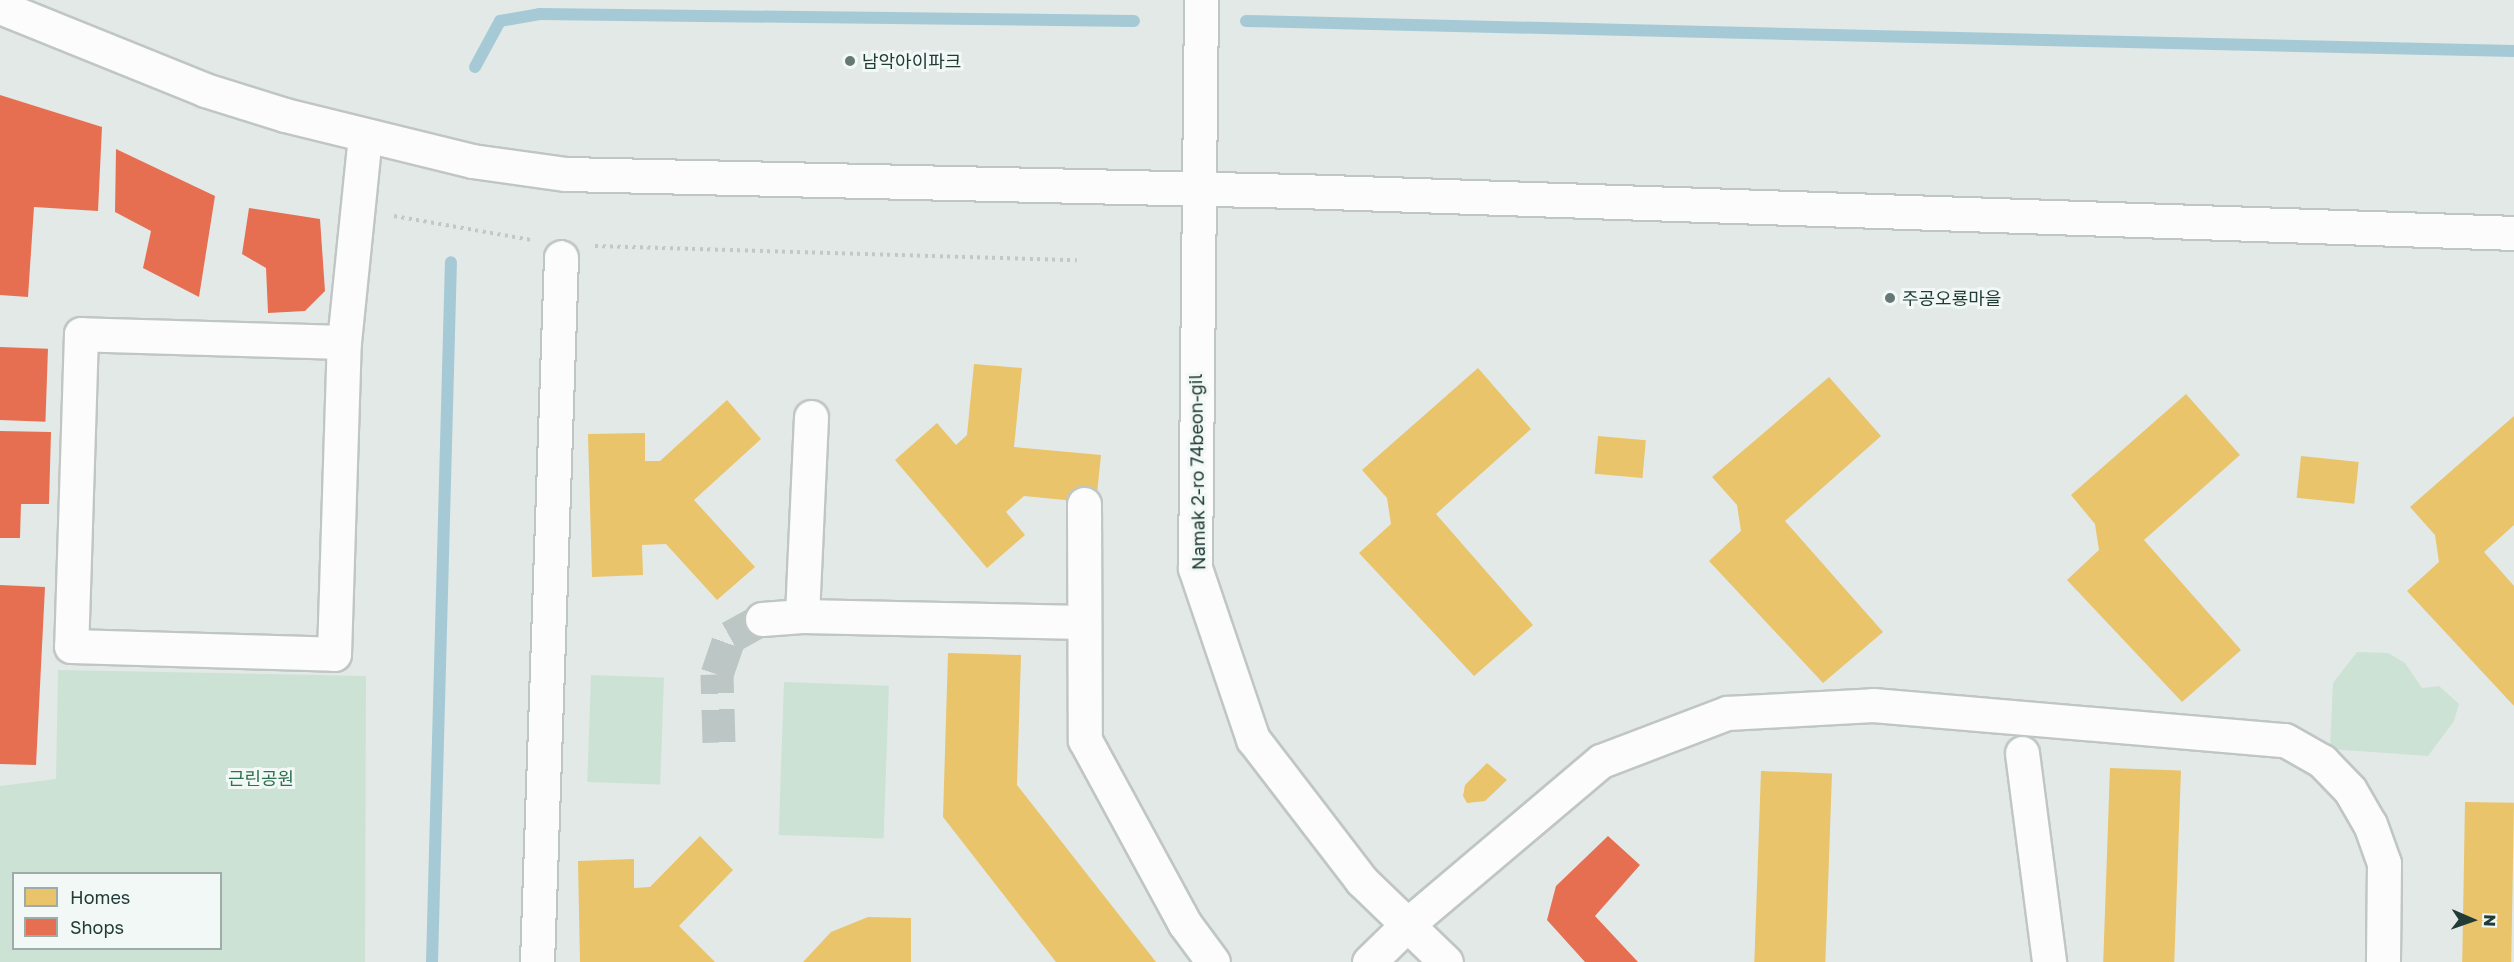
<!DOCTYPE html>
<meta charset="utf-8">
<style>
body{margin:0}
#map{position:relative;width:2514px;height:962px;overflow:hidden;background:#e3e9e7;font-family:"Golos Text","Noto Sans KR",sans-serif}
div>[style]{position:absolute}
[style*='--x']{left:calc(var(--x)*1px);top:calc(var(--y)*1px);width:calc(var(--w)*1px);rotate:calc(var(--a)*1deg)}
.green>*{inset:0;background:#cce2d5;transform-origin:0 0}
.homes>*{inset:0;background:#e9c46a;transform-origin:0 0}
.shops>*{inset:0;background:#e76f51;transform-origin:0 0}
.stream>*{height:12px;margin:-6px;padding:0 6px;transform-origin:6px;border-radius:6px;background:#a5cad6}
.minor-tunnel>*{height:33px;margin-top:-16.5px;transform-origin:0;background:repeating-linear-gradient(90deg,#bcc6c4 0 33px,transparent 0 49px)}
.path>*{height:4px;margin-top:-2px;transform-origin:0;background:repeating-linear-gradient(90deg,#c0c9c7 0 3px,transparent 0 7.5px)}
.roads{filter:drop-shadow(2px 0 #c0c6c4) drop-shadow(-2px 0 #c0c6c4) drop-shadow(0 2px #c0c6c4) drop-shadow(0 -2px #c0c6c4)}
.minor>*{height:33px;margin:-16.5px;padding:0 16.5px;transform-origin:16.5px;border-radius:16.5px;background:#fbfcfb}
.dots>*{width:16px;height:16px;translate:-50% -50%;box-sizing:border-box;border:3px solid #f1f8f5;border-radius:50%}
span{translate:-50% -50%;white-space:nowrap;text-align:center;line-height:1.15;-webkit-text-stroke:6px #f1f8f5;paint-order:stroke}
.poi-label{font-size:18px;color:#223b37}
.left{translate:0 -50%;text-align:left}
.street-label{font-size:18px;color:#223b37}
.park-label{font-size:18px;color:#2d714f}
.legend{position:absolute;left:12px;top:872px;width:210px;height:78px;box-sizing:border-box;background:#f1f8f5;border:2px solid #9eaca9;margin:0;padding:8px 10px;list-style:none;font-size:18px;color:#223b37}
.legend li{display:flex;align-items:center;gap:12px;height:30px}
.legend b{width:30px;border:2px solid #9eaca9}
.north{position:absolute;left:2442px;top:890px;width:60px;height:60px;-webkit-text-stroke:4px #f1f8f5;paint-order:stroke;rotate:92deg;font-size:16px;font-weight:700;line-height:24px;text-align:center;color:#223b37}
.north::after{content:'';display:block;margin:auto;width:21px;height:27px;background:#223b37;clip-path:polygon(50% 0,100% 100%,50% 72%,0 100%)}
</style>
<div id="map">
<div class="green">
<i style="clip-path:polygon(2357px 652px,2388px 653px,2405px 663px,2422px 688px,2439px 686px,2459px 704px,2454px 721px,2428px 756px,2330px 749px,2333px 683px)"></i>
<i style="clip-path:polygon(evenodd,58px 670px,366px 676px,365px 962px,0 962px,0 786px,56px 779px,58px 670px,14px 874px,220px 874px,220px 948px,14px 948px,14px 874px)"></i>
<i style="left:591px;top:675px;width:73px;height:107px;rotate:2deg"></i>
<i style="left:784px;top:682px;width:105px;height:153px;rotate:2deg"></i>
</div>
<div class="homes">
<i style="clip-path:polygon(974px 364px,1022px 368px,1014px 447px,1101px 455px,1096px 503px,1024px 496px,1006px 512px,1025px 535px,987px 568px,895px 460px,937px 423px,956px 445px,967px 435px)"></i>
<i style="clip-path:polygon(1478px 368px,1531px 429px,1436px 514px,1533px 625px,1474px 676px,1359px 553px,1391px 524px,1387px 498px,1362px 470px)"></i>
<i style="clip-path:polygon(1829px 377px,1881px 436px,1785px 521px,1883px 632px,1823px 683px,1709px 561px,1741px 531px,1737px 505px,1712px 477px)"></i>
<i style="clip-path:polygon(2186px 394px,2240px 455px,2144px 540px,2241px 650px,2182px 702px,2067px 580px,2099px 550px,2095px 524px,2071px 495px)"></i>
<i style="clip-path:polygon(727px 400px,761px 439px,694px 500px,755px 567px,717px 600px,666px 544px,642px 545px,643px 575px,592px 577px,588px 434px,645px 433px,645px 461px,660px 461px)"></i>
<i style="clip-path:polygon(2514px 416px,2514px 525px,2484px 552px,2514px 586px,2514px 706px,2407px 591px,2439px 562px,2435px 535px,2410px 507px)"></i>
<i style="left:1598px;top:436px;width:48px;height:38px;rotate:5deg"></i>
<i style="left:2301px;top:456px;width:58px;height:42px;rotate:6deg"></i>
<i style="clip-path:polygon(948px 653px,1021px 655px,1017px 785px,1156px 962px,1056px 962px,943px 817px)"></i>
<i style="clip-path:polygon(1487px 763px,1507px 780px,1485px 801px,1467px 803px,1463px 796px,1465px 785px)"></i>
<i style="left:2110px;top:768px;width:71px;height:194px;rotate:2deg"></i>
<i style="left:1761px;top:771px;width:71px;height:191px;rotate:2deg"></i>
<i style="left:2465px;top:802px;width:49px;height:160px;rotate:1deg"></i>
<i style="clip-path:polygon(700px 836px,733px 870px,679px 926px,715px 962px,580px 962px,578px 861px,634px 859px,634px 888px,650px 887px)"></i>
<i style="clip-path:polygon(868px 917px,911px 918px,911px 962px,803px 962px,831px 932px)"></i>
</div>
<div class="shops">
<i style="clip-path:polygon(0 95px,102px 127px,98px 211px,34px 207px,28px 297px,0 295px)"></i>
<i style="clip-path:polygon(116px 149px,215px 196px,199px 297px,143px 268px,151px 231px,115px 212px)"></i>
<i style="clip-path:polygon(249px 208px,320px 219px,325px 291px,305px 311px,268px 313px,266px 268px,242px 254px)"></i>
<i style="left:0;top:347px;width:48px;height:73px;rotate:2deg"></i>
<i style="clip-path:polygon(0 431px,51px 432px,49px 504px,21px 504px,20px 538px,0 538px)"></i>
<i style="clip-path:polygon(0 585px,45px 587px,36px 765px,0 764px)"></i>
<i style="clip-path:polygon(1608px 836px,1640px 865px,1595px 916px,1638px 962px,1585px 962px,1547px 920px,1556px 886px)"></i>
</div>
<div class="stream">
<i style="--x:1246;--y:21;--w:1268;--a:1.36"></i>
<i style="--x:475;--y:67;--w:52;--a:-61.5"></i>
<i style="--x:500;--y:21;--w:40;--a:-10"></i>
<i style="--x:539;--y:14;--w:595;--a:0.67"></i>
<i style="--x:432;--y:962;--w:700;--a:-88.45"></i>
</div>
<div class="minor-tunnel">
<i style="--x:719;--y:742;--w:68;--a:-91.7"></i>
<i style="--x:717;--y:674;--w:39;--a:-71"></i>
<i style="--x:730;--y:637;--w:37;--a:-29"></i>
</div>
<div class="path">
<i style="--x:394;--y:216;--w:139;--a:9.9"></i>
<i style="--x:595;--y:246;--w:482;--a:1.7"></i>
</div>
<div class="roads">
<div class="minor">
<i style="--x:1201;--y:0;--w:568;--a:90.61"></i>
<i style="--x:1195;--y:568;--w:181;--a:71.3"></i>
<i style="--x:1253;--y:739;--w:178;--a:52.5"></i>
<i style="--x:1361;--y:880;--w:118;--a:44"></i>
<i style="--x:0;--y:7;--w:221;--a:22"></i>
<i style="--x:205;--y:90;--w:84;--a:17.4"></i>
<i style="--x:285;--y:115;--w:193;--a:13.8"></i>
<i style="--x:472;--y:161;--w:95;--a:7.9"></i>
<i style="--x:566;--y:174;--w:734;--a:1.33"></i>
<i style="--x:1300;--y:191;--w:1215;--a:1.98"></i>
<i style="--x:344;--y:342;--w:263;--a:-178.3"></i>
<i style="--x:81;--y:334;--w:312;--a:91.8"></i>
<i style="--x:71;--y:646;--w:263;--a:1.7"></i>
<i style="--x:334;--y:654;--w:312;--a:-88.2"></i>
<i style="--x:344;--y:342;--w:206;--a:-84.2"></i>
<i style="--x:811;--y:417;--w:199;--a:92.6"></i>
<i style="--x:802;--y:616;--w:282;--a:1.2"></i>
<i style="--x:1084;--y:504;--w:236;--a:89.8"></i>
<i style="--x:1085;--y:740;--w:209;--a:61.5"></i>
<i style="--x:1185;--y:924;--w:47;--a:53.6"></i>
<i style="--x:762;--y:619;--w:40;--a:-4.3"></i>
<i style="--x:2022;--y:753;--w:211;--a:82.6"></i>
<i style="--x:537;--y:962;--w:705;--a:-88.05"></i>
<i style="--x:1369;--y:962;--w:54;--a:-44.3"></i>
<i style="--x:1408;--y:924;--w:253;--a:-40.2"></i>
<i style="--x:1601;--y:761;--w:135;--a:-20.9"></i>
<i style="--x:1727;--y:713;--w:146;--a:-3.1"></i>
<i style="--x:1873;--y:705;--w:413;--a:4.9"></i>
<i style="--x:2285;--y:740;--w:43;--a:29.6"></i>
<i style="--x:2322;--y:761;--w:40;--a:46"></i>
<i style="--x:2350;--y:790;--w:39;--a:60"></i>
<i style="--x:2370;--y:824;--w:41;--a:70.3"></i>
<i style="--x:2384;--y:863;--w:99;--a:90.6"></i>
</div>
</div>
<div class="dots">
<i style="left:850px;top:61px;background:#667875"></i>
<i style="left:1890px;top:298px;background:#667875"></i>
</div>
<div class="poi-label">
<span class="left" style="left:862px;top:61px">남악아이파크</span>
<span class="left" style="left:1902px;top:298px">주공오룡마을</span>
</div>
<div class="street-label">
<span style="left:1197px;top:472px;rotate:-91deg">Namak 2-ro 74beon-gil</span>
</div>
<div class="park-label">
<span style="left:261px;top:778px">근린공원</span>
</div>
<ul class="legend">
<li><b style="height:16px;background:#e9c46a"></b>Homes</li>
<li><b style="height:16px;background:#e76f51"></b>Shops</li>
</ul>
<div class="north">N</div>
</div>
